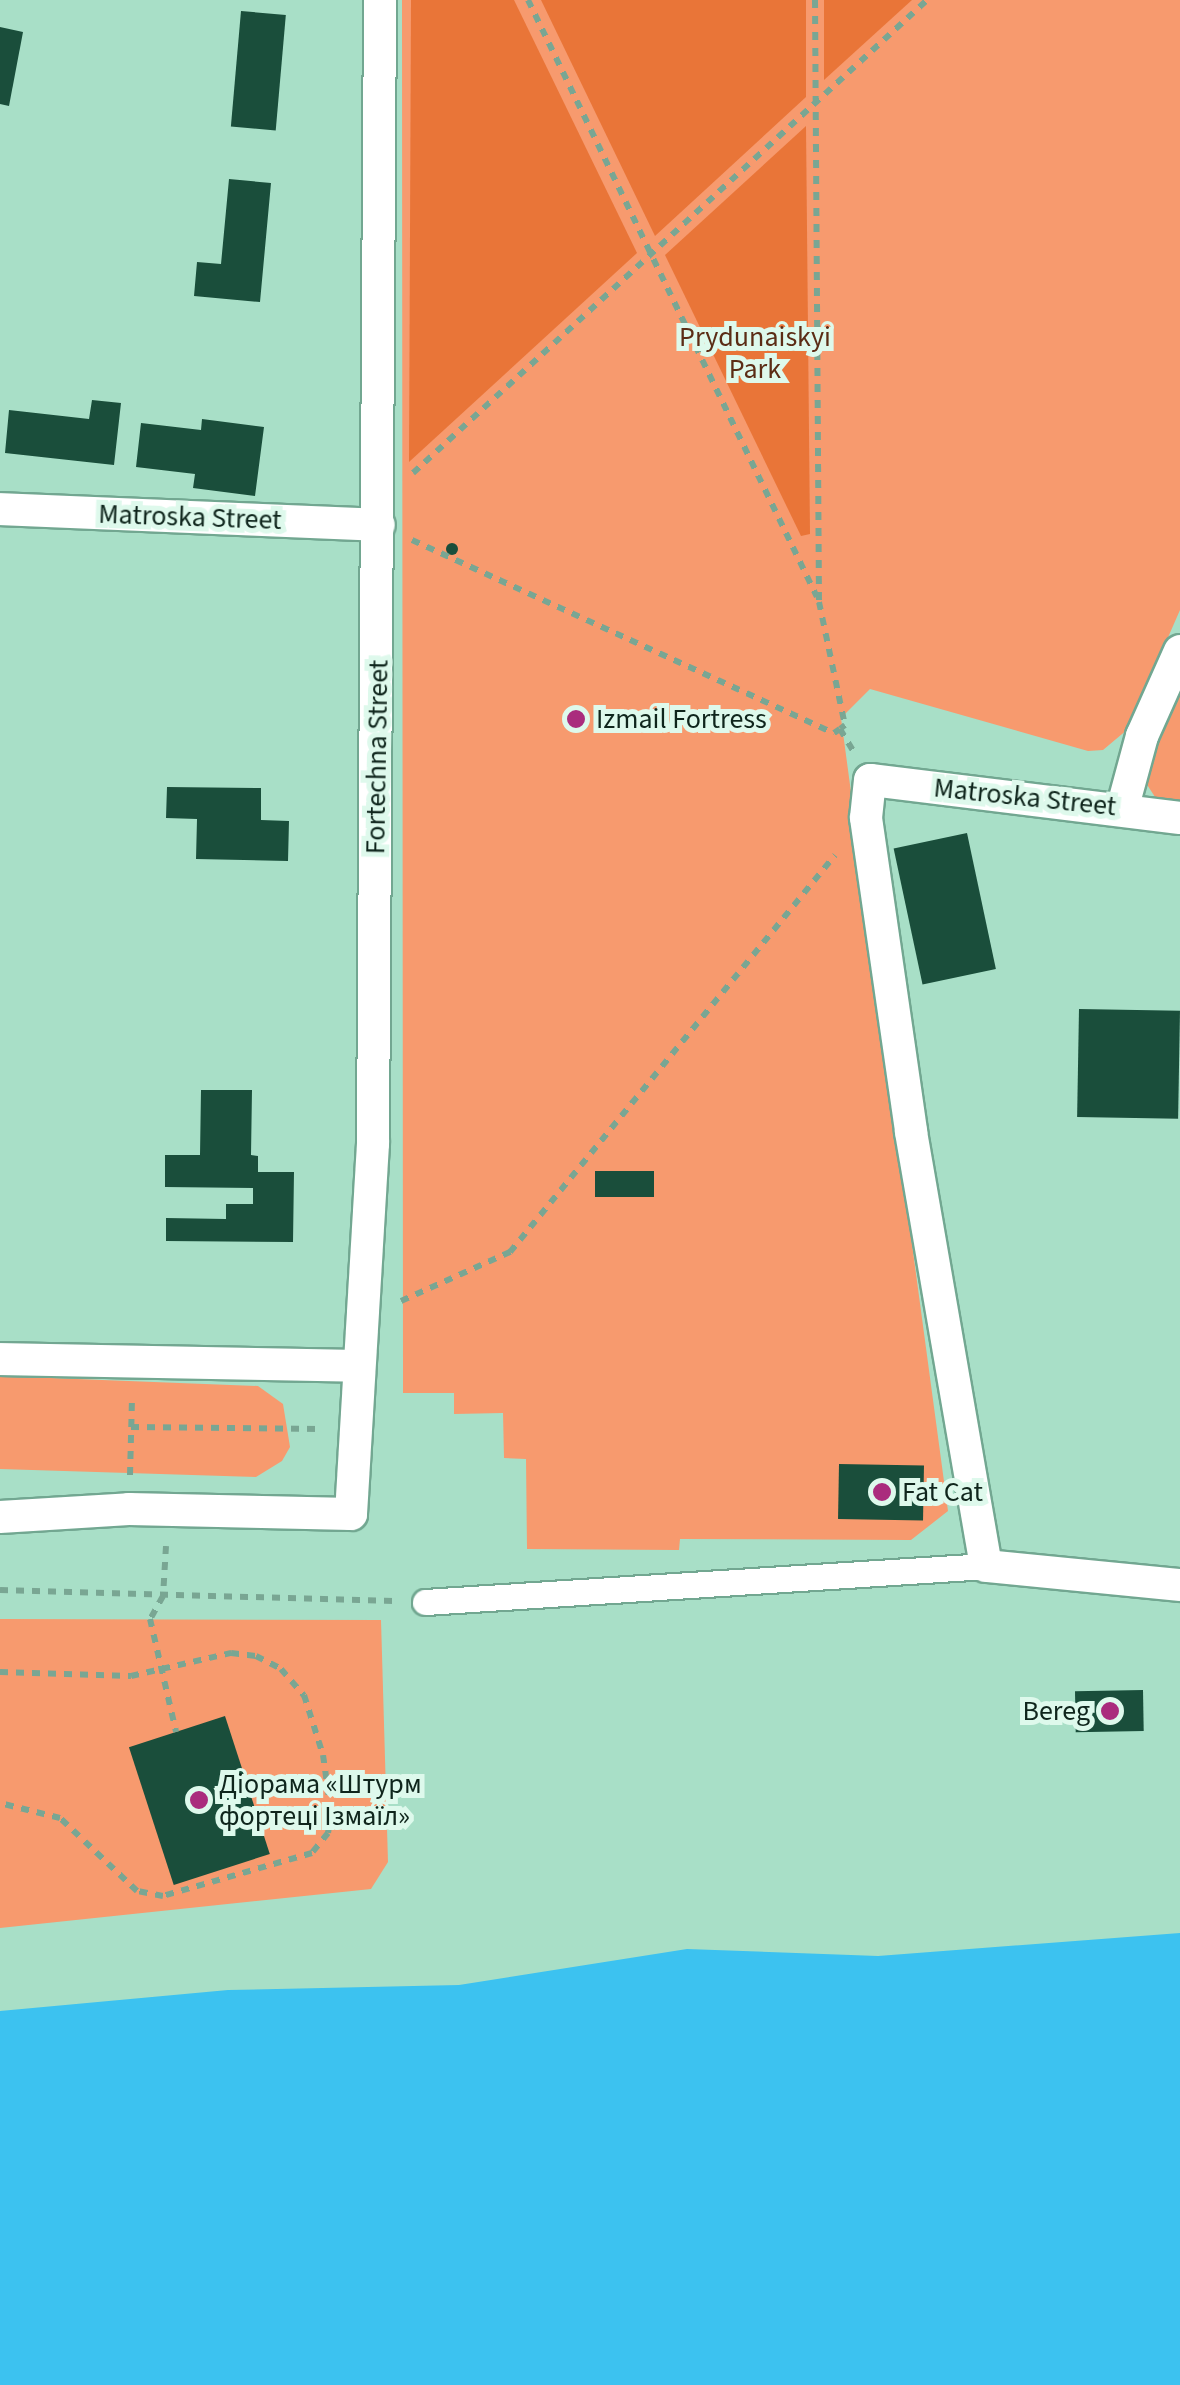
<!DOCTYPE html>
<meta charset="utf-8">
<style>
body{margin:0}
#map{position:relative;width:1180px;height:2385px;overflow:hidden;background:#a8dfc7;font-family:"Source Sans 3",sans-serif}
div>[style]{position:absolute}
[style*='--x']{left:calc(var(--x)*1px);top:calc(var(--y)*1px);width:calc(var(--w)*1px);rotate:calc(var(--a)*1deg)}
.green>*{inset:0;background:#f79a6e}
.forest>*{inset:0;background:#e97538}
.water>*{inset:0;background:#3cc2f0}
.building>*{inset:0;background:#1a4e3b;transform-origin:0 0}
.round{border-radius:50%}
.path>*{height:6px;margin-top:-3px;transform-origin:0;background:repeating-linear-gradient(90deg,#79a693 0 8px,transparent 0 16px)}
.roads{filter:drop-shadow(2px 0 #72a791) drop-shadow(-2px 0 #72a791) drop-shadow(0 2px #72a791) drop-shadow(0 -2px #72a791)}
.pedestrian>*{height:25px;margin:-12.5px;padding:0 12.5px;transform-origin:12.5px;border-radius:12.5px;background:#fff}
.minor>*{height:32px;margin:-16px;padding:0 16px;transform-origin:16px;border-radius:16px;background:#fff}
.dots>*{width:28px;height:28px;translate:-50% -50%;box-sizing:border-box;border:5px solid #def9ec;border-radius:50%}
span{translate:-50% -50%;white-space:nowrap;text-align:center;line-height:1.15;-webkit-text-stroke:10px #def9ec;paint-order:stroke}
.park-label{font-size:28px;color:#5b2c15}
.street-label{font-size:28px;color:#0f251c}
.poi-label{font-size:28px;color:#0f251c}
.left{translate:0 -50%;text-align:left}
.right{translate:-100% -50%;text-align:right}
</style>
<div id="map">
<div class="green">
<i style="clip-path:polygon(402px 0,1180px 0,1180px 610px,1128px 729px,1103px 750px,1088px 751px,870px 689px,841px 718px,948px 1511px,911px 1540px,680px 1539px,679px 1550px,527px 1549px,526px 1459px,504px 1458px,503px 1413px,454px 1414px,454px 1393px,403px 1393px)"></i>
<i style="clip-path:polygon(1180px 687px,1180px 806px,1157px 800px,1144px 780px)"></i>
<i style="clip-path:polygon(0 1376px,258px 1386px,283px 1404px,290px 1447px,282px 1461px,256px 1477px,0 1469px)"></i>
<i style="clip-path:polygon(0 1619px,381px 1620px,388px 1862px,371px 1889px,0 1928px)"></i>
</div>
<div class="forest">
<i style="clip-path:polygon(411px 0,514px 0,637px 253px,409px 462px)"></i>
<i style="clip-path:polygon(541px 0,806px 0,806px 97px,655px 236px)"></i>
<i style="clip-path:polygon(824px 0,912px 0,824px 80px)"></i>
<i style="clip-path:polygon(806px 126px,810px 534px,801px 536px,665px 255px)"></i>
</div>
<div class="water">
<i style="clip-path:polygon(1180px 1933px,1180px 2385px,0 2385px,0 2011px,228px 1990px,459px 1985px,687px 1949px,878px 1956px)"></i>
</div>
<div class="building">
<i style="left:241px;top:11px;width:45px;height:116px;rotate:5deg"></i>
<i style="clip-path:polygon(0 27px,23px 32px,9px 106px,0 104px)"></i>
<i style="clip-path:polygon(229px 179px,271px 183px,260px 302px,194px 296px,197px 262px,221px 264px)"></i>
<i style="clip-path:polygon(92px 400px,121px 403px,114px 465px,5px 453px,9px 410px,89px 419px)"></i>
<i style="clip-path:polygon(202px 419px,264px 427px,255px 496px,193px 488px,195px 474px,136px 467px,141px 423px,201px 430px)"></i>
<i class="round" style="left:446px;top:543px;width:12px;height:12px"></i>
<i style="clip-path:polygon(167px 787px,261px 788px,261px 820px,289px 821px,288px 861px,196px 859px,197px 819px,166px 818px)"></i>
<i style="left:967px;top:833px;width:139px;height:75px;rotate:78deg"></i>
<i style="left:1079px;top:1009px;width:101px;height:108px;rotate:1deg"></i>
<i style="clip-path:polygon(201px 1090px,252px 1090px,251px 1155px,258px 1156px,258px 1172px,294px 1172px,293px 1242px,166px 1241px,166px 1218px,226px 1219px,226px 1204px,253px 1204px,253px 1188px,165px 1187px,165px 1155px,200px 1155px)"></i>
<i style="left:595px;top:1171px;width:59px;height:26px"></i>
<i style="left:839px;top:1464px;width:85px;height:55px;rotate:1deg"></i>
<i style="left:1143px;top:1690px;width:41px;height:68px;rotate:89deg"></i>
<i style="left:225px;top:1716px;width:145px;height:101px;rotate:72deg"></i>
</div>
<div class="path">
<i style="--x:528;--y:0;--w:663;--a:64.17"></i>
<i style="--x:815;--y:0;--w:602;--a:89.62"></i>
<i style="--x:819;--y:602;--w:126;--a:78.1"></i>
<i style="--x:845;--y:725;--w:6;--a:141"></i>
<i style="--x:413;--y:473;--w:699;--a:-42.62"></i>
<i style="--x:412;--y:540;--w:464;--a:24.6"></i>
<i style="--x:834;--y:733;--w:7;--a:-34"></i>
<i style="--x:840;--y:729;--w:27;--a:59"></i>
<i style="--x:401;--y:1301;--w:120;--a:-24.2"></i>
<i style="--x:510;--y:1252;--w:513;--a:-50.69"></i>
<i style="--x:131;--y:1427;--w:189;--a:0.6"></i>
<i style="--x:130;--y:1475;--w:78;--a:-88.5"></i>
<i style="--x:166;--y:1546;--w:50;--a:93.4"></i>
<i style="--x:163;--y:1596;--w:26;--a:119"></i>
<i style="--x:150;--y:1619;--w:116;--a:77"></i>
<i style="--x:0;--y:1590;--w:394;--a:1.6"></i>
<i style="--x:0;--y:1672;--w:131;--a:1.7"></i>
<i style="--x:131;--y:1676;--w:103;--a:-13"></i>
<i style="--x:231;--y:1653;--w:25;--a:7"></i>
<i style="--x:256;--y:1656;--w:28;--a:27"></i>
<i style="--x:281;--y:1669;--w:35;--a:49"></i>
<i style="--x:304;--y:1695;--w:63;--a:72.4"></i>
<i style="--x:323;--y:1755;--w:58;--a:82"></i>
<i style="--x:331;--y:1812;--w:21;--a:98"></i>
<i style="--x:328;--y:1833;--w:26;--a:129"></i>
<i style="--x:312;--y:1853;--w:155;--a:163.9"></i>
<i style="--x:163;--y:1896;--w:26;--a:-169"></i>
<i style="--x:137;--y:1891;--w:106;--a:-136.5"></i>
<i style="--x:60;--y:1818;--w:62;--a:-166"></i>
</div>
<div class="roads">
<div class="pedestrian">
<i style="--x:425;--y:1602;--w:562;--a:-3.67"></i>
</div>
<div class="minor">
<i style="--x:0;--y:509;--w:379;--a:2.4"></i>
<i style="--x:1123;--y:806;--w:73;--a:-74.8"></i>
<i style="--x:1142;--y:736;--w:93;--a:-65.9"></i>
<i style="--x:1180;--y:818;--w:312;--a:-173"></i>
<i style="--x:870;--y:780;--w:38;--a:96"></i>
<i style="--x:866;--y:818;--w:317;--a:81.8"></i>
<i style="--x:911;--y:1132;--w:440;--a:80.2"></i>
<i style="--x:986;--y:1566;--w:195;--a:5.6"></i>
<i style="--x:0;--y:1359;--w:355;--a:1.1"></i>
<i style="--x:0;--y:1517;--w:129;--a:-3.5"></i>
<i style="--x:129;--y:1509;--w:222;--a:1.3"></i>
<i style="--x:351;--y:1514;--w:371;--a:-86.6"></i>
<i style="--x:373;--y:1144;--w:1144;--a:-89.65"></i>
</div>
</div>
<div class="dots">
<i style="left:576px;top:719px;background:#aa2c7d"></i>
<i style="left:882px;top:1492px;background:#aa2c7d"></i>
<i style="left:1110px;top:1711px;background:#aa2c7d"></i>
<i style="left:199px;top:1800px;background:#aa2c7d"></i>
</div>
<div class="park-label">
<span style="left:755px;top:353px">Prydunaiskyi<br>Park</span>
</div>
<div class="street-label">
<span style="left:190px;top:517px;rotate:2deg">Matroska Street</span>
<span style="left:377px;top:757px;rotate:-89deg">Fortechna Street</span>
<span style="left:1025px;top:797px;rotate:6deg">Matroska Street</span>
</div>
<div class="poi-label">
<span class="left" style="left:596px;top:719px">Izmail Fortress</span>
<span class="left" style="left:902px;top:1492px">Fat Cat</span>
<span class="right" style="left:1090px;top:1711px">Bereg</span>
<span class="left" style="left:219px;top:1800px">Діорама «Штурм<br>фортеці Ізмаїл»</span>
</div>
</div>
